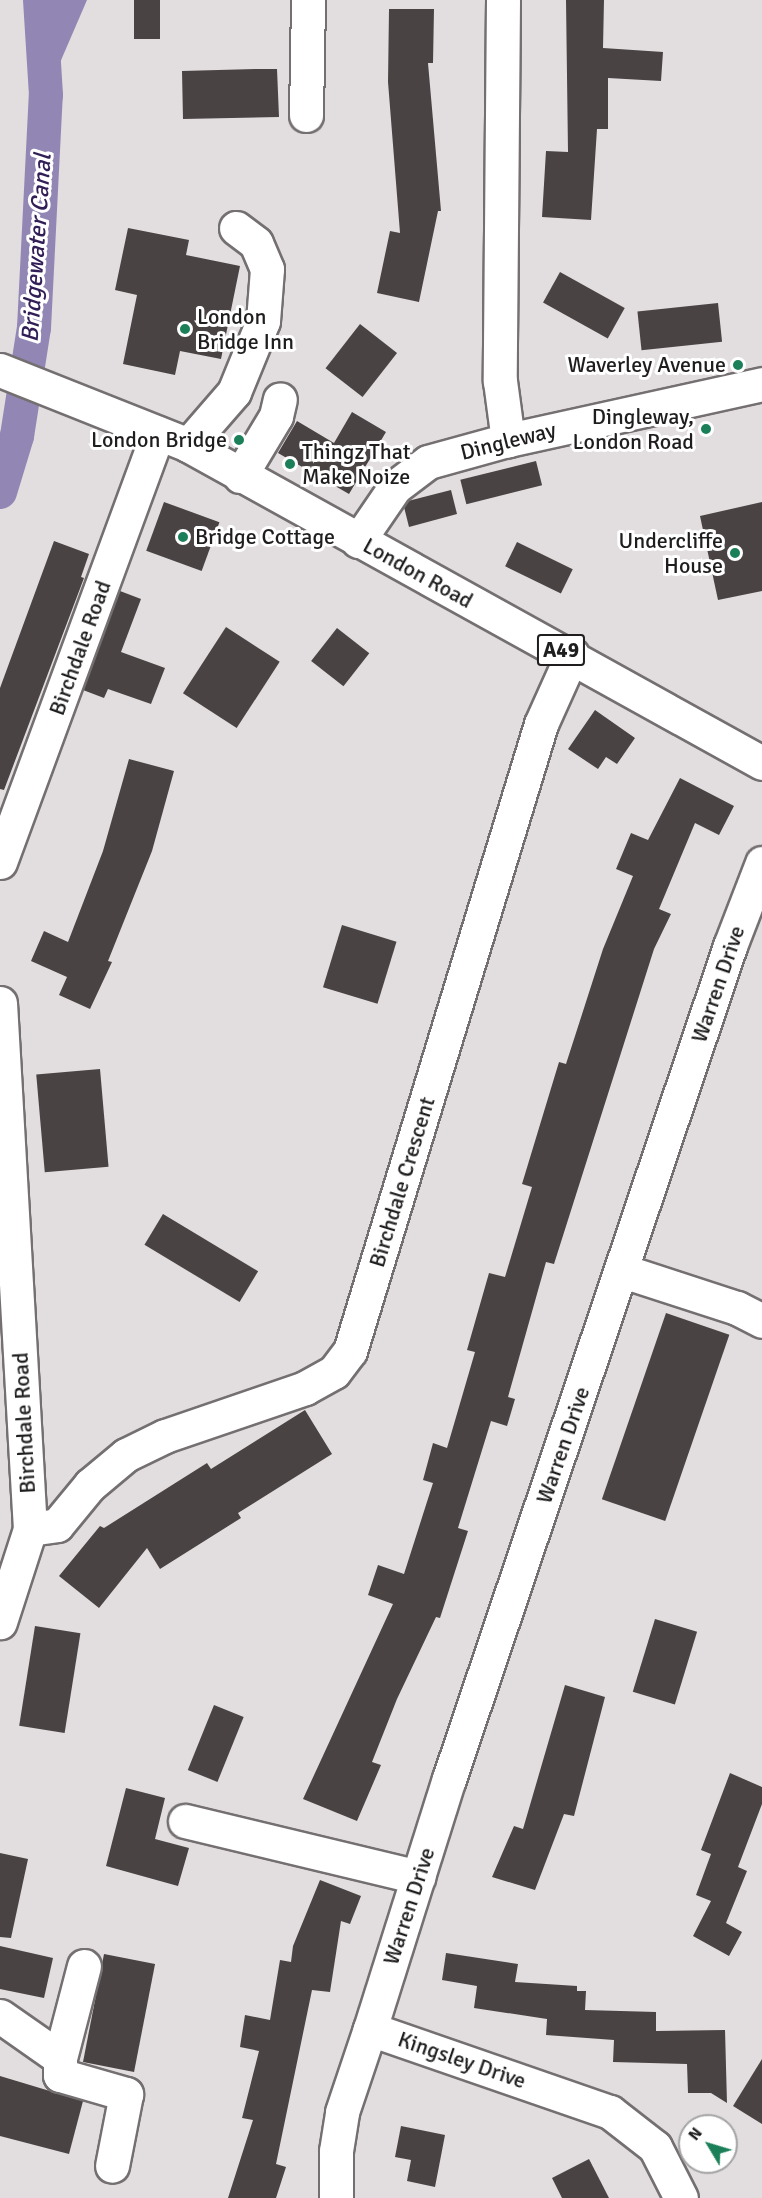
<!DOCTYPE html>
<style>
body{margin:0}
#map{position:relative;width:762px;height:2198px;overflow:hidden;background:#e2ddde;font-family:Signika,sans-serif}
div>[style]{position:absolute}
[style*='--x']{left:calc(var(--x)*1px);top:calc(var(--y)*1px);width:calc(var(--w)*1px);rotate:calc(var(--a)*1deg)}
.water>*{inset:0;background:#9286b4}
.canal>*{height:34px;margin:-17px;padding:0 17px;transform-origin:17px;border-radius:17px;background:#9286b4}
.building>*{inset:0;background:#494443;transform-origin:0 0}
.roads{filter:drop-shadow(2px 0 #746f70) drop-shadow(-2px 0 #746f70) drop-shadow(0 2px #746f70) drop-shadow(0 -2px #746f70)}
.minor>*{height:33px;margin:-16.5px;padding:0 16.5px;transform-origin:16.5px;border-radius:16.5px;background:#fff}
.highway>*{height:33px;margin:-16.5px;padding:0 16.5px;transform-origin:16.5px;border-radius:16.5px;background:#fff}
.dots>*{width:16px;height:16px;translate:-50% -50%;box-sizing:border-box;border:3px solid #fff;border-radius:50%}
span{translate:-50% -50%;white-space:nowrap;text-align:center;line-height:1.15;-webkit-text-stroke:6px #fff;paint-order:stroke}
.shield-label span{padding:2px 4px;background:#fff;border:2px solid;border-radius:4px;-webkit-text-stroke-width:0}
.shield-label{font-size:21px;color:#1f1d1d;font-weight:700}
.poi-label{font-size:22px;color:#1f1d1d}
.left{translate:0 -50%;text-align:left}
.right{translate:-100% -50%;text-align:right}
.street-label{font-size:22px;color:#1f1d1d}
.water-label{font-size:24px;color:#321e56;font-style:italic}
.north{position:absolute;left:678px;top:2114px;width:60px;height:60px;box-sizing:border-box;background:#fff;border:2px solid #a5a5a5;border-radius:50%;rotate:308deg;font-size:16px;font-weight:700;line-height:24px;text-align:center;color:#1f1d1d}
.north::after{content:'';display:block;margin:auto;width:21px;height:27px;background:#1b8059;clip-path:polygon(50% 0,100% 100%,50% 72%,0 100%)}
</style>
<div id="map">
<div class="water">
<i style="clip-path:polygon(40px 0,87px 0,46px 95px)"></i>
</div>
<div class="canal">
<i style="--x:0;--y:492;--w:59;--a:-73.1"></i>
<i style="--x:17;--y:436;--w:109;--a:-81.1"></i>
<i style="--x:34;--y:328;--w:233;--a:-87.1"></i>
<i style="--x:46;--y:95;--w:95;--a:-93.6"></i>
</div>
<div class="building">
<i style="left:134px;top:0;width:26px;height:39px"></i>
<i style="clip-path:polygon(566px 0,604px 0,603px 48px,663px 52px,661px 81px,608px 78px,608px 129px,597px 129px,591px 220px,542px 217px,546px 151px,568px 152px)"></i>
<i style="clip-path:polygon(389px 9px,434px 9px,433px 63px,428px 63px,441px 211px,438px 211px,419px 302px,377px 293px,390px 231px,400px 233px,388px 82px)"></i>
<i style="clip-path:polygon(255px 69px,277px 69px,279px 117px,183px 119px,182px 71px)"></i>
<i style="clip-path:polygon(128px 228px,189px 240px,186px 255px,240px 266px,221px 359px,180px 351px,175px 375px,123px 364px,137px 295px,115px 290px)"></i>
<i style="left:560px;top:272px;width:74px;height:35px;rotate:29deg"></i>
<i style="left:718px;top:303px;width:39px;height:81px;rotate:84deg"></i>
<i style="left:360px;top:324px;width:47px;height:56px;rotate:38deg"></i>
<i style="clip-path:polygon(352px 412px,386px 432px,349px 494px,278px 453px,297px 421px,334px 443px)"></i>
<i style="left:536px;top:461px;width:25px;height:78px;rotate:76deg"></i>
<i style="clip-path:polygon(451px 490px,457px 514px,409px 527px,404px 507px,408px 501px)"></i>
<i style="left:164px;top:502px;width:59px;height:52px;rotate:20deg"></i>
<i style="clip-path:polygon(762px 502px,762px 591px,718px 600px,700px 516px)"></i>
<i style="clip-path:polygon(54px 541px,89px 554px,81px 577px,84px 578px,4px 790px,0 789px,0 688px)"></i>
<i style="left:517px;top:542px;width:62px;height:27px;rotate:26deg"></i>
<i style="clip-path:polygon(120px 591px,141px 599px,121px 652px,165px 668px,151px 704px,108px 689px,104px 698px,83px 690px)"></i>
<i style="left:226px;top:627px;width:64px;height:79px;rotate:33deg"></i>
<i style="left:337px;top:628px;width:41px;height:42px;rotate:38deg"></i>
<i style="clip-path:polygon(595px 710px,635px 738px,617px 764px,606px 757px,598px 769px,568px 749px)"></i>
<i style="clip-path:polygon(129px 759px,174px 771px,152px 851px,108px 961px,112px 962px,90px 1009px,59px 995px,67px 977px,31px 961px,44px 931px,68px 942px,103px 851px)"></i>
<i style="clip-path:polygon(680px 778px,734px 806px,719px 835px,695px 823px,659px 909px,671px 914px,654px 949px,554px 1264px,546px 1262px,508px 1397px,515px 1399px,507px 1426px,491px 1421px,458px 1528px,468px 1531px,440px 1618px,436px 1617px,397px 1699px,372px 1762px,381px 1765px,357px 1821px,303px 1799px,393px 1604px,368px 1595px,378px 1565px,404px 1574px,433px 1483px,423px 1480px,433px 1443px,447px 1448px,475px 1352px,467px 1350px,489px 1273px,505px 1277px,532px 1187px,522px 1184px,559px 1062px,566px 1064px,603px 949px,633px 876px,616px 869px,631px 833px,648px 840px)"></i>
<i style="left:342px;top:925px;width:57px;height:65px;rotate:17deg"></i>
<i style="left:100px;top:1069px;width:98px;height:64px;rotate:85deg"></i>
<i style="left:163px;top:1214px;width:111px;height:36px;rotate:31deg"></i>
<i style="left:666px;top:1313px;width:67px;height:197px;rotate:19deg"></i>
<i style="clip-path:polygon(305px 1410px,332px 1454px,238px 1513px,241px 1518px,160px 1569px,147px 1548px,99px 1608px,59px 1576px,100px 1526px,104px 1528px,207px 1463px,211px 1469px)"></i>
<i style="left:655px;top:1619px;width:44px;height:76px;rotate:17deg"></i>
<i style="left:35px;top:1626px;width:46px;height:101px;rotate:9deg"></i>
<i style="clip-path:polygon(565px 1685px,605px 1697px,574px 1816px,564px 1814px,535px 1890px,492px 1877px,514px 1826px,523px 1829px)"></i>
<i style="left:214px;top:1705px;width:32px;height:70px;rotate:22deg"></i>
<i style="clip-path:polygon(730px 1773px,762px 1787px,762px 1804px,738px 1867px,747px 1871px,726px 1923px,742px 1932px,729px 1956px,693px 1936px,711px 1901px,696px 1895px,711px 1854px,701px 1850px)"></i>
<i style="clip-path:polygon(126px 1788px,165px 1798px,155px 1839px,189px 1848px,178px 1886px,106px 1866px)"></i>
<i style="clip-path:polygon(0 1853px,28px 1859px,11px 1938px,0 1937px)"></i>
<i style="clip-path:polygon(320px 1880px,361px 1896px,350px 1924px,341px 1921px,330px 1992px,312px 1990px,276px 2164px,286px 2167px,276px 2198px,228px 2198px,253px 2120px,242px 2118px,259px 2051px,240px 2047px,245px 2015px,270px 2020px,280px 1960px,291px 1962px,293px 1946px)"></i>
<i style="clip-path:polygon(0 1946px,53px 1958px,44px 1998px,0 1989px)"></i>
<i style="clip-path:polygon(446px 1953px,518px 1964px,515px 1982px,577px 1986px,577px 1991px,586px 1991px,585px 2010px,656px 2012px,656px 2031px,725px 2030px,727px 2103px,711px 2093px,688px 2093px,687px 2064px,613px 2062px,614px 2040px,546px 2035px,547px 2019px,474px 2008px,477px 1986px,442px 1980px)"></i>
<i style="left:104px;top:1954px;width:52px;height:110px;rotate:11deg"></i>
<i style="clip-path:polygon(762px 2059px,762px 2124px,733px 2106px)"></i>
<i style="clip-path:polygon(0 2076px,83px 2101px,69px 2154px,0 2136px)"></i>
<i style="clip-path:polygon(401px 2126px,445px 2135px,435px 2187px,407px 2181px,411px 2160px,395px 2157px)"></i>
<i style="clip-path:polygon(589px 2159px,609px 2198px,562px 2198px,552px 2178px)"></i>
</div>
<div class="roads">
<div class="minor">
<i style="--x:503;--y:0;--w:381;--a:90.5"></i>
<i style="--x:500;--y:381;--w:60;--a:82.3"></i>
<i style="--x:306;--y:115;--w:115;--a:-89"></i>
<i style="--x:188;--y:445;--w:70;--a:-49"></i>
<i style="--x:234;--y:392;--w:77;--a:-67.8"></i>
<i style="--x:263;--y:321;--w:52;--a:-85.6"></i>
<i style="--x:267;--y:269;--w:28;--a:-113"></i>
<i style="--x:256;--y:243;--w:25;--a:-143"></i>
<i style="--x:240;--y:476;--w:70;--a:-59"></i>
<i style="--x:276;--y:416;--w:17;--a:-77"></i>
<i style="--x:358;--y:541;--w:65;--a:-55.6"></i>
<i style="--x:395;--y:487;--w:41;--a:-37.1"></i>
<i style="--x:428;--y:462;--w:83;--a:-15.4"></i>
<i style="--x:508;--y:440;--w:260;--a:-12.4"></i>
<i style="--x:0;--y:862;--w:457;--a:-69.8"></i>
<i style="--x:0;--y:1003;--w:527;--a:86.74"></i>
<i style="--x:30;--y:1529;--w:98;--a:107.9"></i>
<i style="--x:623;--y:1271;--w:120;--a:18"></i>
<i style="--x:737;--y:1308;--w:28;--a:27"></i>
<i style="--x:30;--y:1529;--w:27;--a:-8"></i>
<i style="--x:57;--y:1525;--w:52;--a:-50.5"></i>
<i style="--x:90;--y:1485;--w:47;--a:-39.8"></i>
<i style="--x:126;--y:1455;--w:43;--a:-26"></i>
<i style="--x:165;--y:1436;--w:148;--a:-18.9"></i>
<i style="--x:305;--y:1388;--w:33;--a:-29"></i>
<i style="--x:334;--y:1372;--w:26;--a:-53"></i>
<i style="--x:350;--y:1351;--w:655;--a:-73.06"></i>
<i style="--x:541;--y:724;--w:76;--a:-65.8"></i>
<i style="--x:185;--y:1821;--w:240;--a:13.5"></i>
<i style="--x:0;--y:2016;--w:73;--a:35"></i>
<i style="--x:60;--y:2058;--w:17;--a:90"></i>
<i style="--x:60;--y:2075;--w:69;--a:16.1"></i>
<i style="--x:126;--y:2094;--w:73;--a:101"></i>
<i style="--x:370;--y:2029;--w:262;--a:-72.5"></i>
<i style="--x:449;--y:1779;--w:879;--a:-71.36"></i>
<i style="--x:730;--y:946;--w:89;--a:-68.9"></i>
<i style="--x:60;--y:2058;--w:95;--a:-75.4"></i>
<i style="--x:336;--y:2198;--w:47;--a:-90"></i>
<i style="--x:336;--y:2151;--w:39;--a:-81"></i>
<i style="--x:342;--y:2112;--w:88;--a:-71.4"></i>
<i style="--x:370;--y:2029;--w:254;--a:19.1"></i>
<i style="--x:610;--y:2112;--w:57;--a:37.9"></i>
<i style="--x:655;--y:2147;--w:57;--a:63"></i>
</div>
<div class="highway">
<i style="--x:0;--y:370;--w:202;--a:21.7"></i>
<i style="--x:188;--y:445;--w:656;--a:28.99"></i>
</div>
</div>
<div class="dots">
<i style="left:185px;top:329px;background:#1b8059"></i>
<i style="left:738px;top:365px;background:#1b8059"></i>
<i style="left:706px;top:429px;background:#1b8059"></i>
<i style="left:239px;top:440px;background:#1b8059"></i>
<i style="left:290px;top:464px;background:#1b8059"></i>
<i style="left:183px;top:537px;background:#1b8059"></i>
<i style="left:735px;top:553px;background:#1b8059"></i>
</div>
<div class="shield-label">
<span style="left:561px;top:650px">A49</span>
</div>
<div class="poi-label">
<span class="left" style="left:197px;top:329px">London<br>Bridge Inn</span>
<span class="right" style="left:726px;top:365px">Waverley Avenue</span>
<span class="right" style="left:694px;top:429px">Dingleway,<br>London Road</span>
<span class="right" style="left:227px;top:440px">London Bridge</span>
<span class="left" style="left:302px;top:464px">Thingz That<br>Make Noize</span>
<span class="left" style="left:195px;top:537px">Bridge Cottage</span>
<span class="right" style="left:723px;top:553px">Undercliffe<br>House</span>
</div>
<div class="street-label">
<span style="left:508px;top:441px;rotate:-14deg">Dingleway</span>
<span style="left:418px;top:573px;rotate:29deg">London Road</span>
<span style="left:80px;top:648px;rotate:-70deg">Birchdale Road</span>
<span style="left:718px;top:984px;rotate:-71deg">Warren Drive</span>
<span style="left:402px;top:1182px;rotate:-73deg">Birchdale Crescent</span>
<span style="left:24px;top:1423px;rotate:-93deg">Birchdale Road</span>
<span style="left:563px;top:1445px;rotate:-71deg">Warren Drive</span>
<span style="left:409px;top:1906px;rotate:-72deg">Warren Drive</span>
<span style="left:462px;top:2060px;rotate:19deg">Kingsley Drive</span>
</div>
<div class="water-label">
<span style="left:37px;top:248px;rotate:-86deg">Bridgewater Canal</span>
</div>
<div class="north">N</div>
</div>
